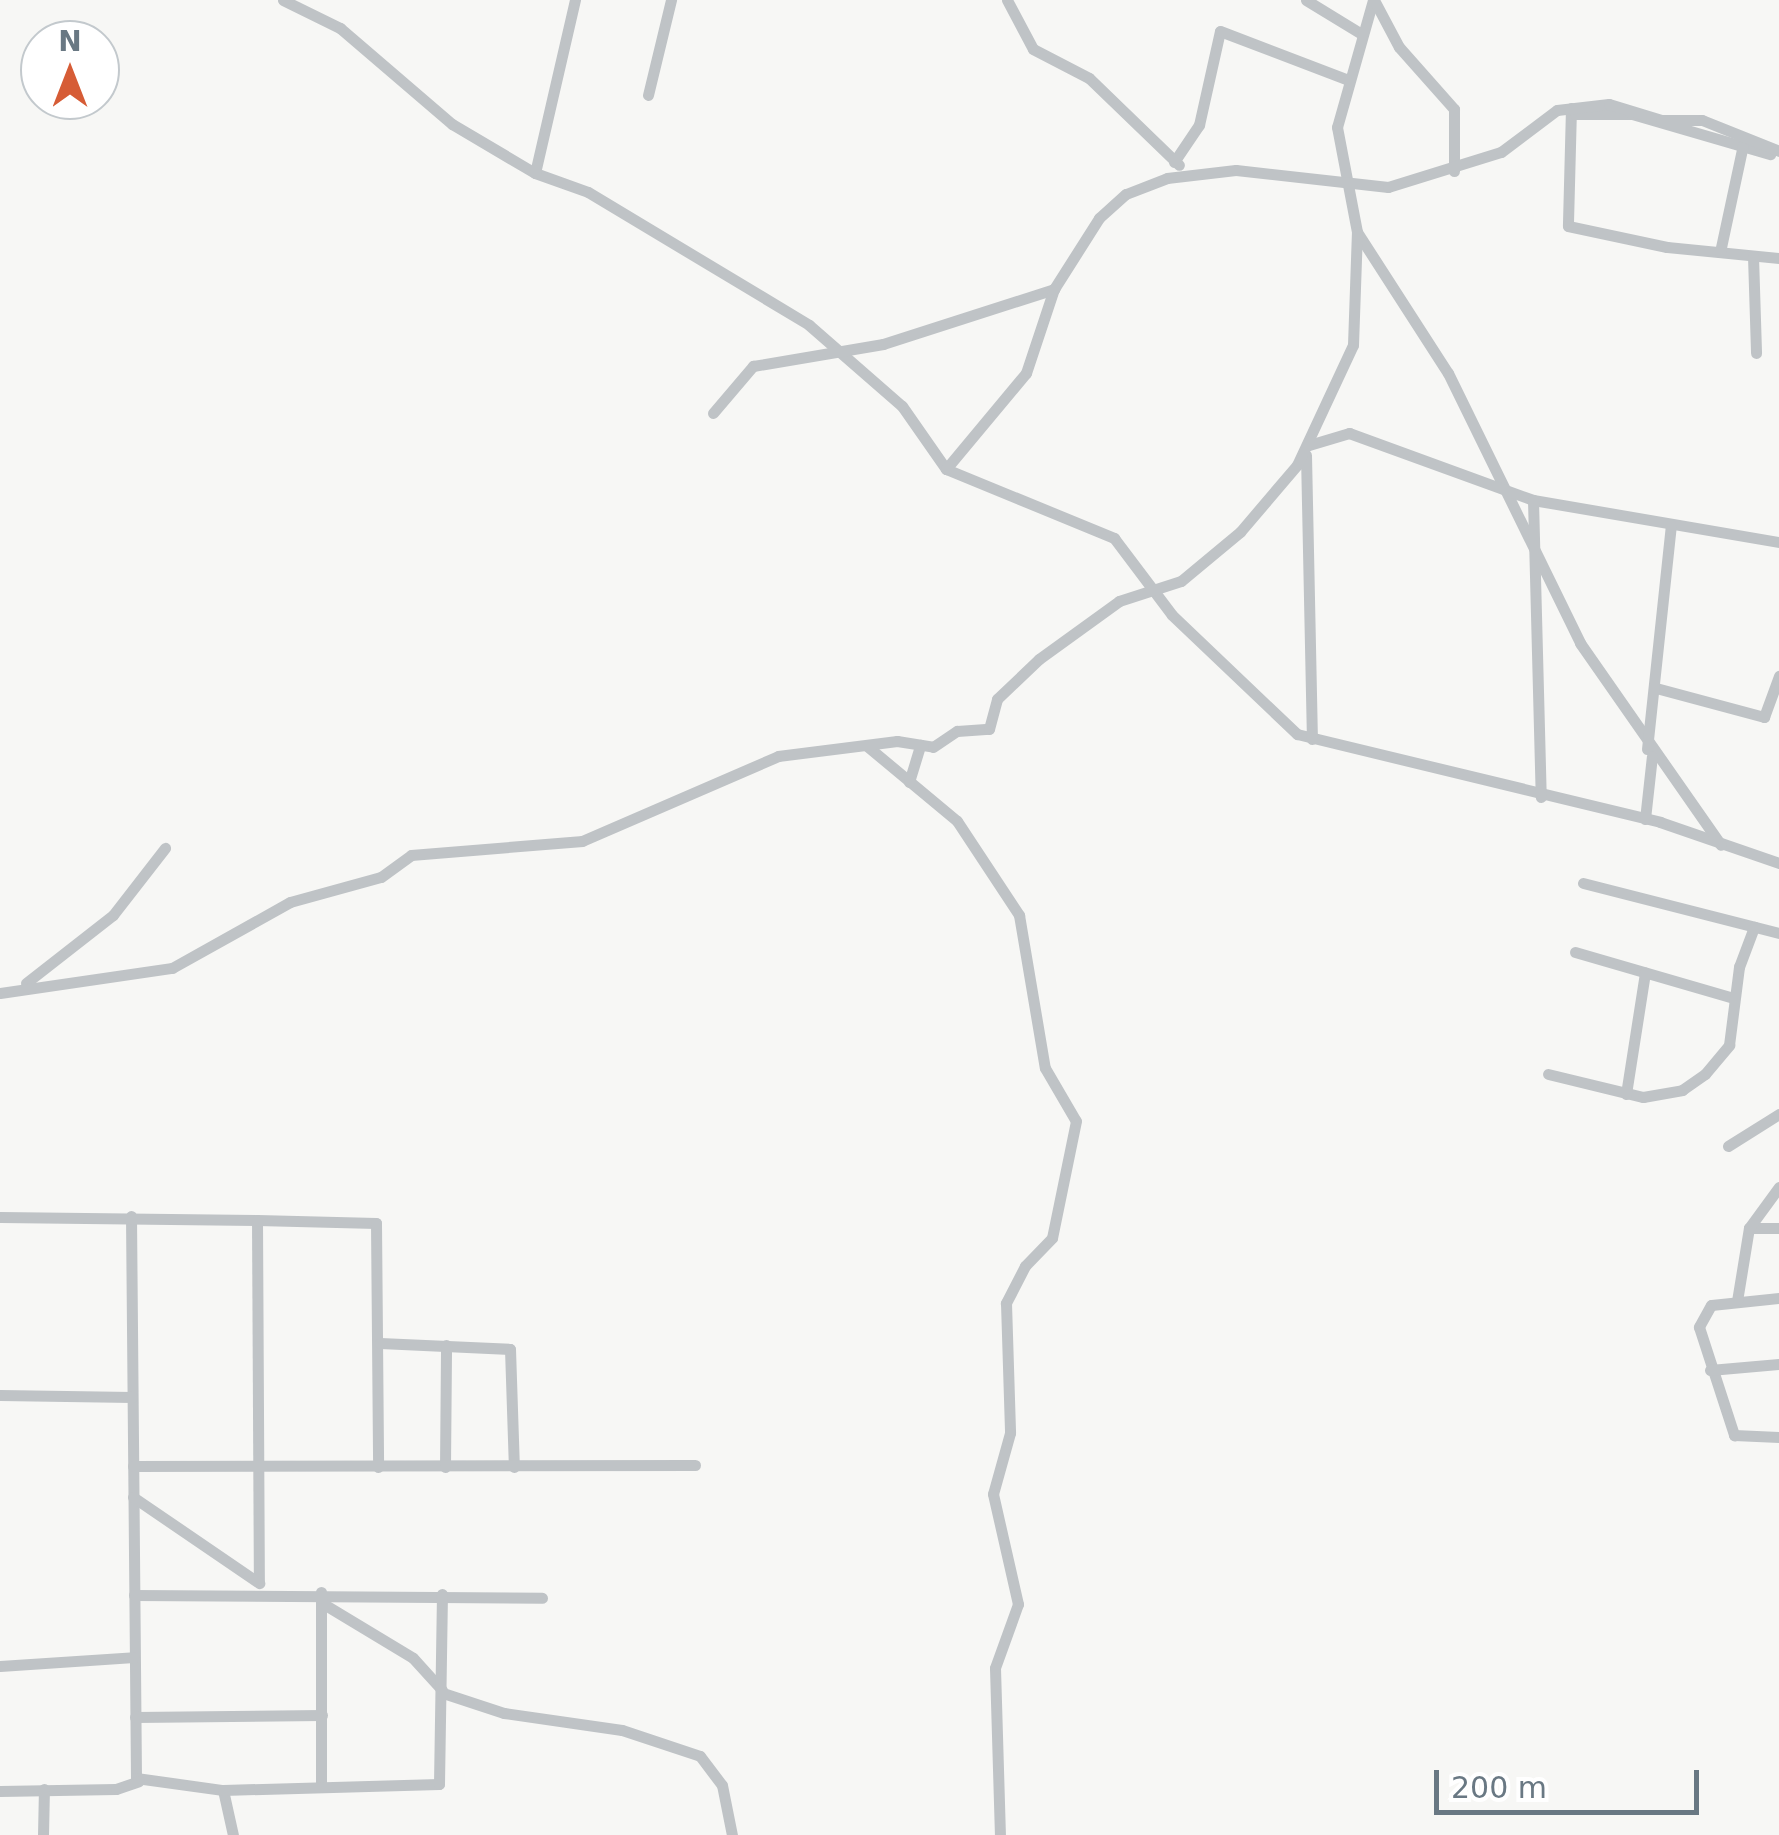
<!DOCTYPE html>
<style>
body{margin:0}
#map{position:relative;width:1779px;height:1835px;overflow:hidden;background:#f7f7f5;font-family:"DejaVu Sans",sans-serif}
div>[style]{position:absolute}
[style*='--x']{left:calc(var(--x)*1px);top:calc(var(--y)*1px);width:calc(var(--w)*1px);rotate:calc(var(--a)*1deg)}
.minor>*{height:11px;margin:-5.5px;padding:0 5.5px;transform-origin:5.5px;border-radius:5.5px;background:#bfc3c6}
span{translate:-50% -50%;white-space:nowrap;text-align:center;line-height:1.15;-webkit-text-stroke:10px #fff;paint-order:stroke}
.north{position:absolute;left:20px;top:20px;width:100px;height:100px;box-sizing:border-box;background:#fff;border:2px solid #c3c9cd;border-radius:50%;rotate:0deg;font-size:28px;font-weight:700;line-height:40px;text-align:center;color:#697883}
.north::after{content:'';display:block;margin:auto;width:35px;height:45px;background:#d65c36;clip-path:polygon(50% 0,100% 100%,50% 72%,0 100%)}
.scale{position:absolute;left:1434px;top:1770px;width:265px;height:45px;box-sizing:border-box;border:5px solid #697883;border-top:0;padding-left:12px;font-size:30px;line-height:35px;white-space:nowrap;color:#697883;-webkit-text-stroke:8px #fff;paint-order:stroke}
</style>
<div id="map">
<div class="minor">
<i style="--x:283;--y:0;--w:64;--a:26.2"></i>
<i style="--x:340;--y:28;--w:148;--a:40.6"></i>
<i style="--x:452;--y:124;--w:96;--a:30.6"></i>
<i style="--x:535;--y:173;--w:56;--a:19.7"></i>
<i style="--x:588;--y:192;--w:258;--a:31"></i>
<i style="--x:809;--y:325;--w:123;--a:41.1"></i>
<i style="--x:902;--y:406;--w:77;--a:55.1"></i>
<i style="--x:946;--y:469;--w:182;--a:22.3"></i>
<i style="--x:1114;--y:538;--w:96;--a:53"></i>
<i style="--x:1172;--y:615;--w:173;--a:43.6"></i>
<i style="--x:1297;--y:734;--w:374;--a:13.6"></i>
<i style="--x:1660;--y:822;--w:126;--a:19"></i>
<i style="--x:1007;--y:0;--w:55;--a:62"></i>
<i style="--x:1033;--y:49;--w:63;--a:27.4"></i>
<i style="--x:1089;--y:78;--w:125;--a:44"></i>
<i style="--x:1306;--y:0;--w:63;--a:31.4"></i>
<i style="--x:1373;--y:0;--w:132;--a:105.8"></i>
<i style="--x:1337;--y:127;--w:107;--a:79.2"></i>
<i style="--x:1357;--y:232;--w:168;--a:57.2"></i>
<i style="--x:1448;--y:373;--w:301;--a:63.9"></i>
<i style="--x:1580;--y:643;--w:246;--a:55.1"></i>
<i style="--x:1374;--y:0;--w:53;--a:62"></i>
<i style="--x:1399;--y:47;--w:83;--a:48.4"></i>
<i style="--x:1454;--y:109;--w:62;--a:90"></i>
<i style="--x:648;--y:95;--w:98;--a:-76.4"></i>
<i style="--x:1571;--y:108;--w:118;--a:91.5"></i>
<i style="--x:1568;--y:226;--w:101;--a:12"></i>
<i style="--x:1667;--y:247;--w:113;--a:5.6"></i>
<i style="--x:1575;--y:114;--w:57;--a:0"></i>
<i style="--x:1632;--y:114;--w:144;--a:16.2"></i>
<i style="--x:1174;--y:162;--w:45;--a:-56"></i>
<i style="--x:1199;--y:125;--w:96;--a:-77.4"></i>
<i style="--x:1220;--y:31;--w:135;--a:20.9"></i>
<i style="--x:535;--y:173;--w:178;--a:-77"></i>
<i style="--x:1720;--y:252;--w:109;--a:-77.9"></i>
<i style="--x:1753;--y:256;--w:97;--a:88.2"></i>
<i style="--x:713;--y:413;--w:62;--a:-49.6"></i>
<i style="--x:753;--y:366;--w:132;--a:-9.6"></i>
<i style="--x:883;--y:344;--w:180;--a:-17.8"></i>
<i style="--x:1309;--y:445;--w:42;--a:-16.7"></i>
<i style="--x:1349;--y:433;--w:196;--a:20"></i>
<i style="--x:1533;--y:500;--w:250;--a:9.7"></i>
<i style="--x:1306;--y:455;--w:284;--a:88.8"></i>
<i style="--x:946;--y:469;--w:125;--a:-50.2"></i>
<i style="--x:1026;--y:373;--w:89;--a:-71.6"></i>
<i style="--x:1054;--y:289;--w:84;--a:-57.6"></i>
<i style="--x:1099;--y:218;--w:36;--a:-42"></i>
<i style="--x:1126;--y:194;--w:44;--a:-21.3"></i>
<i style="--x:1167;--y:178;--w:69;--a:-6.6"></i>
<i style="--x:1236;--y:170;--w:153;--a:6.4"></i>
<i style="--x:1388;--y:187;--w:118;--a:-17.2"></i>
<i style="--x:1501;--y:152;--w:70;--a:-36.9"></i>
<i style="--x:1557;--y:110;--w:52;--a:-6.6"></i>
<i style="--x:1609;--y:104;--w:54;--a:17.1"></i>
<i style="--x:1661;--y:120;--w:41;--a:0"></i>
<i style="--x:1702;--y:120;--w:83;--a:21.9"></i>
<i style="--x:1533;--y:500;--w:297;--a:88.5"></i>
<i style="--x:1656;--y:688;--w:112;--a:15"></i>
<i style="--x:1764;--y:717;--w:44;--a:-69.9"></i>
<i style="--x:867;--y:746;--w:117;--a:39.8"></i>
<i style="--x:957;--y:821;--w:113;--a:56.6"></i>
<i style="--x:1019;--y:915;--w:155;--a:80.4"></i>
<i style="--x:1045;--y:1068;--w:61;--a:59.7"></i>
<i style="--x:1076;--y:1121;--w:119;--a:101.6"></i>
<i style="--x:1052;--y:1238;--w:39;--a:134"></i>
<i style="--x:1025;--y:1266;--w:42;--a:117.2"></i>
<i style="--x:1006;--y:1303;--w:130;--a:88.2"></i>
<i style="--x:1010;--y:1433;--w:63;--a:105.6"></i>
<i style="--x:993;--y:1494;--w:113;--a:77.2"></i>
<i style="--x:1018;--y:1604;--w:68;--a:109.8"></i>
<i style="--x:995;--y:1668;--w:167;--a:88.3"></i>
<i style="--x:1647;--y:749;--w:225;--a:-83.9"></i>
<i style="--x:909;--y:782;--w:39;--a:-73"></i>
<i style="--x:1645;--y:819;--w:63;--a:-83.7"></i>
<i style="--x:1583;--y:883;--w:202;--a:14.3"></i>
<i style="--x:1575;--y:952;--w:165;--a:16.2"></i>
<i style="--x:26;--y:983;--w:110;--a:-38"></i>
<i style="--x:113;--y:915;--w:85;--a:-52.2"></i>
<i style="--x:0;--y:993;--w:174;--a:-8.3"></i>
<i style="--x:172;--y:968;--w:135;--a:-29.2"></i>
<i style="--x:290;--y:902;--w:94;--a:-15.4"></i>
<i style="--x:381;--y:877;--w:37;--a:-36"></i>
<i style="--x:411;--y:855;--w:172;--a:-4.7"></i>
<i style="--x:582;--y:841;--w:214;--a:-23.4"></i>
<i style="--x:778;--y:756;--w:120;--a:-7.2"></i>
<i style="--x:897;--y:741;--w:36;--a:9"></i>
<i style="--x:933;--y:747;--w:29;--a:-34"></i>
<i style="--x:957;--y:731;--w:32;--a:-4"></i>
<i style="--x:989;--y:729;--w:31;--a:-75"></i>
<i style="--x:997;--y:699;--w:58;--a:-43.6"></i>
<i style="--x:1039;--y:659;--w:99;--a:-35.9"></i>
<i style="--x:1119;--y:601;--w:65;--a:-17.9"></i>
<i style="--x:1181;--y:581;--w:77;--a:-39.7"></i>
<i style="--x:1240;--y:532;--w:88;--a:-49.6"></i>
<i style="--x:1297;--y:465;--w:132;--a:-65"></i>
<i style="--x:1353;--y:345;--w:113;--a:-88"></i>
<i style="--x:1548;--y:1074;--w:98;--a:13.6"></i>
<i style="--x:1643;--y:1097;--w:40;--a:-10"></i>
<i style="--x:1682;--y:1090;--w:28;--a:-35"></i>
<i style="--x:1705;--y:1074;--w:38;--a:-50"></i>
<i style="--x:1729;--y:1045;--w:79;--a:-82.7"></i>
<i style="--x:1739;--y:967;--w:43;--a:-69.4"></i>
<i style="--x:1626;--y:1094;--w:123;--a:-81.1"></i>
<i style="--x:1728;--y:1146;--w:60;--a:-32.1"></i>
<i style="--x:131;--y:1216;--w:562;--a:89.49"></i>
<i style="--x:136;--y:1778;--w:88;--a:7.9"></i>
<i style="--x:223;--y:1790;--w:46;--a:77.5"></i>
<i style="--x:0;--y:1217;--w:257;--a:0.7"></i>
<i style="--x:257;--y:1220;--w:362;--a:89.7"></i>
<i style="--x:257;--y:1220;--w:119;--a:1.4"></i>
<i style="--x:376;--y:1223;--w:244;--a:89.5"></i>
<i style="--x:1749;--y:1228;--w:30;--a:0"></i>
<i style="--x:1779;--y:1298;--w:68;--a:174.1"></i>
<i style="--x:1711;--y:1305;--w:25;--a:119"></i>
<i style="--x:1699;--y:1327;--w:114;--a:72"></i>
<i style="--x:1734;--y:1435;--w:45;--a:2.5"></i>
<i style="--x:1737;--y:1301;--w:74;--a:-80.7"></i>
<i style="--x:1749;--y:1228;--w:51;--a:-53.8"></i>
<i style="--x:380;--y:1343;--w:130;--a:2.6"></i>
<i style="--x:510;--y:1349;--w:118;--a:88.1"></i>
<i style="--x:1710;--y:1370;--w:69;--a:-5"></i>
<i style="--x:0;--y:1395;--w:132;--a:0.9"></i>
<i style="--x:133;--y:1466;--w:562;--a:-0.1"></i>
<i style="--x:445;--y:1467;--w:122;--a:-89.5"></i>
<i style="--x:133;--y:1497;--w:153;--a:34.3"></i>
<i style="--x:134;--y:1595;--w:408;--a:0.4"></i>
<i style="--x:322;--y:1603;--w:106;--a:31.1"></i>
<i style="--x:413;--y:1658;--w:43;--a:47.8"></i>
<i style="--x:0;--y:1666;--w:134;--a:-3.8"></i>
<i style="--x:443;--y:1693;--w:64;--a:18.2"></i>
<i style="--x:504;--y:1713;--w:119;--a:8.2"></i>
<i style="--x:622;--y:1730;--w:82;--a:18.4"></i>
<i style="--x:700;--y:1756;--w:36;--a:53"></i>
<i style="--x:722;--y:1785;--w:51;--a:78.7"></i>
<i style="--x:135;--y:1717;--w:187;--a:-0.6"></i>
<i style="--x:321;--y:1785;--w:193;--a:-90"></i>
<i style="--x:223;--y:1790;--w:216;--a:-1.6"></i>
<i style="--x:439;--y:1784;--w:190;--a:-89.1"></i>
<i style="--x:0;--y:1791;--w:116;--a:-1"></i>
<i style="--x:116;--y:1789;--w:24;--a:-19"></i>
<i style="--x:43;--y:1835;--w:46;--a:-88.8"></i>
</div>
<div class="north">N</div>
<div class="scale">200 m</div>
</div>
